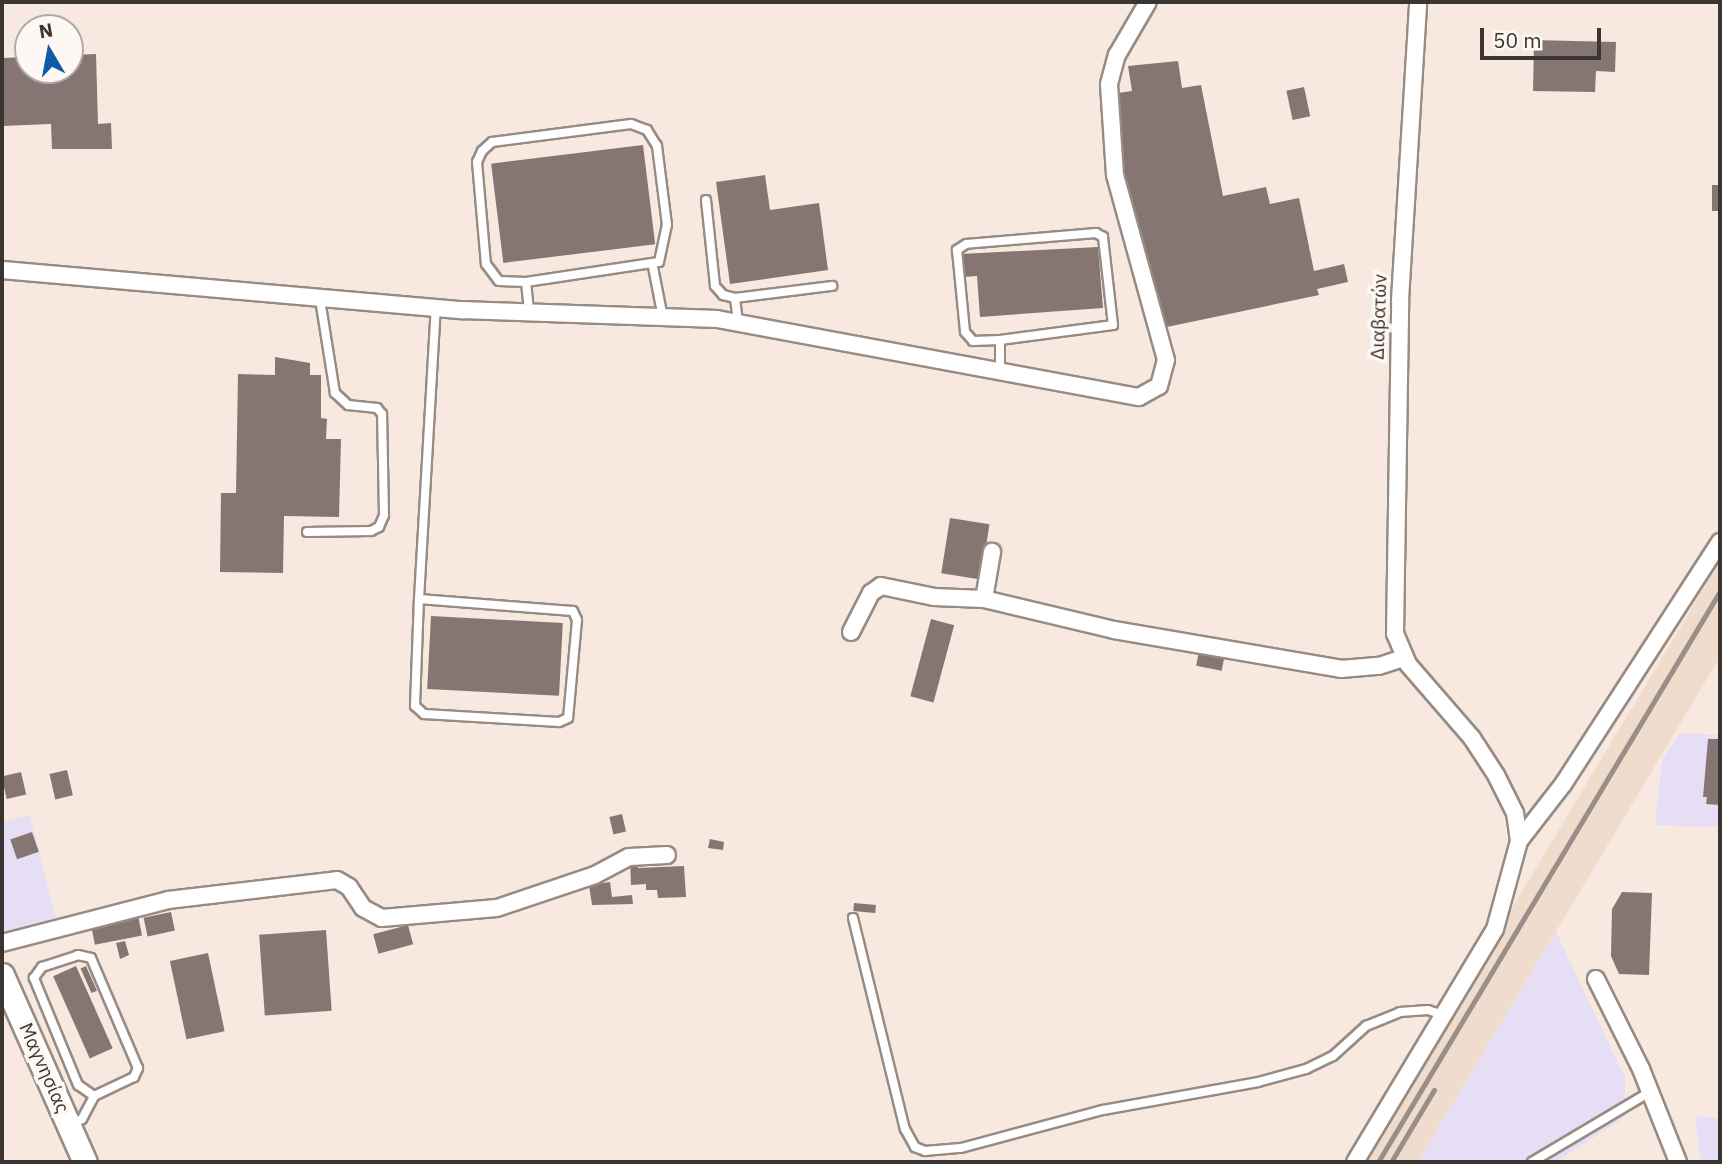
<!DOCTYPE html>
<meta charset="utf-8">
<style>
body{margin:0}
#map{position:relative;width:1722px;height:1164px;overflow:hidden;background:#f7e9df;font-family:"IBM Plex Sans",sans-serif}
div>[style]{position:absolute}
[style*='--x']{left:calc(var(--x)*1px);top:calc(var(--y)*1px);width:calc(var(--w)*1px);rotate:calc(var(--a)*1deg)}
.industrial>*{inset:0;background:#e5def4}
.built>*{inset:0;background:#efdccd}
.building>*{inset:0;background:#857673;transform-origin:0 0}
.roads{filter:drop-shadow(2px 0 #988b82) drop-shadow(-2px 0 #988b82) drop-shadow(0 2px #988b82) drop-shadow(0 -2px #988b82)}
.lane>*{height:8px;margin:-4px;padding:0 4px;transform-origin:4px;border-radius:4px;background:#fff}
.street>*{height:16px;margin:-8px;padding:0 8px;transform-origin:8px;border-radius:8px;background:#fff}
.secondary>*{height:23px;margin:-11.5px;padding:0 11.5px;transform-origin:11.5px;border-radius:11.5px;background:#fff}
.rail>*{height:5px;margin:-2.5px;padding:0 2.5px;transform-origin:2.5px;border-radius:2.5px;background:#998f88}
span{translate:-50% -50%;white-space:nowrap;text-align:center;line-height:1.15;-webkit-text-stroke:7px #fef8f4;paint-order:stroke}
.street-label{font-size:19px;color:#3a3531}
.frame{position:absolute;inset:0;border:4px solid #3a3531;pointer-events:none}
.north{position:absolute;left:14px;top:14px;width:70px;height:70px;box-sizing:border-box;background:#fef8f4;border:2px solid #b0aaa6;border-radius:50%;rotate:350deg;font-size:19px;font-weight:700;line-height:28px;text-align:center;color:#3a3531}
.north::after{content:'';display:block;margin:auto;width:24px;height:32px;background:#0d5aa9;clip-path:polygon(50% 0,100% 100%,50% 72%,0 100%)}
.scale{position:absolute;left:1480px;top:28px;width:121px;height:32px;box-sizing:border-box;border:4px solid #3a3531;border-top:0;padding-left:9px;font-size:21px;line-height:24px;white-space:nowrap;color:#3a3531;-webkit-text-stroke:5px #fef8f4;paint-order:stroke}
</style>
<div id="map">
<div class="industrial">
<i style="clip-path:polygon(1680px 733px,1720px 735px,1720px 827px,1655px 825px,1662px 761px)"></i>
<i style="clip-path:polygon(30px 815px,56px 919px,2px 936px,2px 823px)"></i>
<i style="clip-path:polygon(1556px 932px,1625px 1078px,1625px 1117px,1556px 1162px,1418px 1162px)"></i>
<i style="clip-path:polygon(1695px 1116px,1720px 1118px,1720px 1162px,1701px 1162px)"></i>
</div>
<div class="built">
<i style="clip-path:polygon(1720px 561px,1720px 657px,1418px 1162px,1360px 1162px)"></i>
</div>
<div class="building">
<i style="clip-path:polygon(1534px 40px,1616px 42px,1615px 72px,1596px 71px,1595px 92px,1533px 91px)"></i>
<i style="clip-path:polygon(96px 54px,98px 124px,111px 123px,112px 149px,52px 149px,51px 124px,2px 126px,2px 58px,28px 57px,28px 70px,70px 70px,70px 55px)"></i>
<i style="clip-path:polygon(1178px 61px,1182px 88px,1201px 85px,1223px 196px,1266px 187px,1270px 204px,1299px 198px,1314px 271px,1344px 264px,1348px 282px,1317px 289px,1319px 295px,1162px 328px,1122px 166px,1118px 93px,1132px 91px,1128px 66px)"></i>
<i style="left:1304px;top:87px;width:30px;height:18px;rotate:78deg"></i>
<i style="left:643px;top:145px;width:100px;height:153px;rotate:83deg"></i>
<i style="clip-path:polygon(765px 175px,770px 210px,819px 203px,828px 270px,730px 284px,716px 182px)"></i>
<i style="left:1712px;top:185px;width:8px;height:26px"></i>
<i style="clip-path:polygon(1098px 247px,1103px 308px,980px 317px,977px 276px,963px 277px,961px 254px)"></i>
<i style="clip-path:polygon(275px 357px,310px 363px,310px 375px,321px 375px,321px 418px,327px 419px,326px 439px,341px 439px,339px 517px,284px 516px,283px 573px,220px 572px,221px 493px,236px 493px,238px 374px,275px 375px)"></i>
<i style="left:950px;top:518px;width:40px;height:56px;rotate:9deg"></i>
<i style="left:431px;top:616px;width:132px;height:73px;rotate:3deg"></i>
<i style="left:931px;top:619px;width:24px;height:80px;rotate:15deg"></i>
<i style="left:1199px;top:651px;width:26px;height:15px;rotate:11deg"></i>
<i style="clip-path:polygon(1708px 739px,1720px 739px,1720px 805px,1706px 804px,1707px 797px,1703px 797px)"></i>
<i style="left:67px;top:770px;width:26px;height:18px;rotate:77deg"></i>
<i style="left:21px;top:772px;width:23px;height:20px;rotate:77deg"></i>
<i style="left:622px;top:814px;width:18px;height:13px;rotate:77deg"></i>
<i style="left:32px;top:832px;width:21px;height:23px;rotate:71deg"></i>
<i style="clip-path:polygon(710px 839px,724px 842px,723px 850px,708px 848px)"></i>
<i style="clip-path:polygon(630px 859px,637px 859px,638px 868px,684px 866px,686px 897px,658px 898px,657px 890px,646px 890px,646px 884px,631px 885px)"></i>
<i style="clip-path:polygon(610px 882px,612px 897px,632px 895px,633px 904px,592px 905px,589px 885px)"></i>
<i style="clip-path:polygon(1622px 892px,1652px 893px,1649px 975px,1619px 974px,1611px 956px,1612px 909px)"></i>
<i style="left:854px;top:903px;width:22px;height:8px;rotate:5deg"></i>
<i style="left:171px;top:912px;width:19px;height:28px;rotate:78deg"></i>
<i style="left:138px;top:915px;width:21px;height:48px;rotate:79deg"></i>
<i style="left:408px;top:925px;width:20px;height:36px;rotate:75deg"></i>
<i style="left:326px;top:930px;width:81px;height:67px;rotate:86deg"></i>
<i style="clip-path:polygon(125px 941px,129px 955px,120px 959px,116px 943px)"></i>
<i style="left:208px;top:953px;width:80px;height:39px;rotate:78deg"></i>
<i style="left:76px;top:966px;width:90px;height:25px;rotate:66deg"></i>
<i style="left:86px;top:966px;width:27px;height:6px;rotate:66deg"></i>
</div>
<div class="roads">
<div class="lane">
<i style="--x:706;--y:200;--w:86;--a:84"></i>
<i style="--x:715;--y:286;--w:12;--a:48"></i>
<i style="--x:723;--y:295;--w:12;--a:14"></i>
<i style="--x:735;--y:298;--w:25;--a:83"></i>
<i style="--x:653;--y:267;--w:52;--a:78.9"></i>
<i style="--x:526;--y:282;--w:134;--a:-8.6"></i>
<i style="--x:659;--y:262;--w:38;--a:-78"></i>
<i style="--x:667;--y:225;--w:80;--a:-97.2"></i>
<i style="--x:657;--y:146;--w:19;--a:-122"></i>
<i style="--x:647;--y:130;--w:17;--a:-159"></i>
<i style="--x:631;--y:124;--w:140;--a:172.6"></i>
<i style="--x:492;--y:142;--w:13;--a:138"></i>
<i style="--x:482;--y:151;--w:12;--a:114"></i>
<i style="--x:477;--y:162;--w:102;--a:85"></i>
<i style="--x:486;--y:264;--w:21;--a:53"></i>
<i style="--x:499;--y:281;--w:27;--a:2"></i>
<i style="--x:526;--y:282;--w:31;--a:84"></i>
<i style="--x:735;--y:298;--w:98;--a:-7.1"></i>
<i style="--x:1000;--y:340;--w:114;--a:-7.6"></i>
<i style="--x:1113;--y:325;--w:89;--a:-96.5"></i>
<i style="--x:1103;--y:237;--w:8;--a:-150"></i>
<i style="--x:1096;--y:233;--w:130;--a:175.2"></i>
<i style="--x:966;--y:244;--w:11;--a:146"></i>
<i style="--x:957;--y:250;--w:82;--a:84.4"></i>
<i style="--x:965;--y:332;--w:12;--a:48"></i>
<i style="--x:973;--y:341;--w:27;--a:-2"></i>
<i style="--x:1000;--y:340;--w:33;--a:90"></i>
<i style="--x:307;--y:532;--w:64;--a:-0.9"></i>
<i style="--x:371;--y:531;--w:9;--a:-27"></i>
<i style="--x:379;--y:527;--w:13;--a:-67"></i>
<i style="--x:384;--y:515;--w:101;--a:-91.1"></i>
<i style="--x:382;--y:414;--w:8;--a:-130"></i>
<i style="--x:377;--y:408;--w:29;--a:-174"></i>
<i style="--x:348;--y:405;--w:18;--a:-137"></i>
<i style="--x:335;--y:393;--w:95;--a:-99.1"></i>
<i style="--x:419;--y:599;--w:154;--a:4.5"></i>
<i style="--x:573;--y:611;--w:10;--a:66"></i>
<i style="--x:577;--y:620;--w:98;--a:95.2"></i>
<i style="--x:568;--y:718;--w:10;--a:156"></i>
<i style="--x:559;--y:722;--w:135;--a:-176.6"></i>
<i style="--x:424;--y:714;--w:12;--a:-138"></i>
<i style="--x:415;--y:706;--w:107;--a:-87.9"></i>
<i style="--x:419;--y:599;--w:291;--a:-86.7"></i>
<i style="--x:853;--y:918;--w:217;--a:76.2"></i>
<i style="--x:905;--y:1129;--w:21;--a:61"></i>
<i style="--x:915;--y:1147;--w:11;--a:22"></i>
<i style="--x:925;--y:1151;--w:36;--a:-5"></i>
<i style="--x:961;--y:1148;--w:147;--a:-15"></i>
<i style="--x:1103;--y:1110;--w:158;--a:-10.2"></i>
<i style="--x:1258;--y:1082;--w:50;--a:-15.2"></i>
<i style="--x:1306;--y:1069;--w:30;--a:-26"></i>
<i style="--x:1333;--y:1056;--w:45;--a:-42.3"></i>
<i style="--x:1366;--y:1026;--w:37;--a:-22"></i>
<i style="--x:1400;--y:1012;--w:28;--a:-4"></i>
<i style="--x:1428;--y:1010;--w:16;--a:18"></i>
<i style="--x:72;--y:1124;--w:11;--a:-27"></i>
<i style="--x:82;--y:1119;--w:26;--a:-62"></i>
<i style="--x:94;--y:1096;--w:19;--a:-145"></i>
<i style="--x:78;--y:1085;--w:116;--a:-112.4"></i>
<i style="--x:34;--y:978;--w:14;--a:-54"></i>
<i style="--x:42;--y:967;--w:38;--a:-18"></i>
<i style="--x:78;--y:955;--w:13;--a:13"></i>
<i style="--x:91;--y:958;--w:120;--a:66.9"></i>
<i style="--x:138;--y:1068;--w:10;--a:114"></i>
<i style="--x:134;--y:1077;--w:44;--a:154.6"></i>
<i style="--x:1532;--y:1162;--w:137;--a:-30.7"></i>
</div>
<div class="street">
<i style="--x:2;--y:270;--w:462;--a:5"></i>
<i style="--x:462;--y:310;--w:255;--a:2"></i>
<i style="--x:717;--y:319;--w:429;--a:10.5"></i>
<i style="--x:1139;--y:397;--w:23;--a:-29"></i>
<i style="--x:1159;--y:386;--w:27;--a:-75"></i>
<i style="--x:1166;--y:360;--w:192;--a:-105.4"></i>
<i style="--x:1115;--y:175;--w:91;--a:-93.8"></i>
<i style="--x:1109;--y:84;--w:30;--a:-75"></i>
<i style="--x:1117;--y:55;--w:61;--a:-59.7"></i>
<i style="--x:984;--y:599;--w:48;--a:-80.3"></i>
<i style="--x:851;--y:632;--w:44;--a:-62.9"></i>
<i style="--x:871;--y:593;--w:12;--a:-35"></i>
<i style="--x:881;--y:586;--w:54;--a:11.7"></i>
<i style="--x:934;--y:597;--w:50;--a:2.3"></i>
<i style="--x:984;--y:599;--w:134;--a:13.4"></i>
<i style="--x:1114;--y:630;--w:230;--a:9.7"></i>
<i style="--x:1341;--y:669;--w:38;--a:-5"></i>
<i style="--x:1379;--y:666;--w:26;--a:-18"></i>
<i style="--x:1519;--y:841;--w:73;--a:-52.2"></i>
<i style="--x:1564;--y:783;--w:287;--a:-57.1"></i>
<i style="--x:2;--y:943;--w:171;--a:-14.5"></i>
<i style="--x:168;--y:900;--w:170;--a:-6.7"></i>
<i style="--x:337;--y:880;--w:14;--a:30"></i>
<i style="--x:349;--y:887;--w:25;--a:56"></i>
<i style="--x:363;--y:908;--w:21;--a:28"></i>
<i style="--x:382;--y:918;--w:115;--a:-5"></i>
<i style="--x:497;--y:908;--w:103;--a:-18.6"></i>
<i style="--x:595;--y:875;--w:38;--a:-28"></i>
<i style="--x:629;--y:857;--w:38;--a:-3"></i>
<i style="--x:1596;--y:979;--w:101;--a:63.4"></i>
<i style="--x:1641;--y:1069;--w:100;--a:68.3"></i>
<i style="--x:1355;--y:1162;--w:272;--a:-59"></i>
<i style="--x:1495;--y:929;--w:91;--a:-74.7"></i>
<i style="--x:1519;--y:841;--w:28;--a:-98"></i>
<i style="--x:1515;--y:813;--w:42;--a:-116.6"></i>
<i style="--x:1496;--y:775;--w:44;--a:-123"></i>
<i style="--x:1472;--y:738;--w:98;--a:-130.9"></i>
<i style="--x:1408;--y:664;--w:33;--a:-113"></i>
<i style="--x:1395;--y:634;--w:334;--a:-89.1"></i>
<i style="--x:1400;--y:300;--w:299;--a:-86.5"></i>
</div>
<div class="secondary">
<i style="--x:2;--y:975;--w:205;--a:66.1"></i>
</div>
</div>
<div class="rail">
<i style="--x:1378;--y:1162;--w:666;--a:-59.08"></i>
<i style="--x:1391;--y:1162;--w:84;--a:-59.2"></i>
</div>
<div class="street-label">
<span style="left:1379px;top:317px;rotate:-88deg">Διαβατών</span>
<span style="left:44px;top:1068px;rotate:66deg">Μαγνησίας</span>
</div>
<div class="frame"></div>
<div class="north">N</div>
<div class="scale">50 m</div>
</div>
